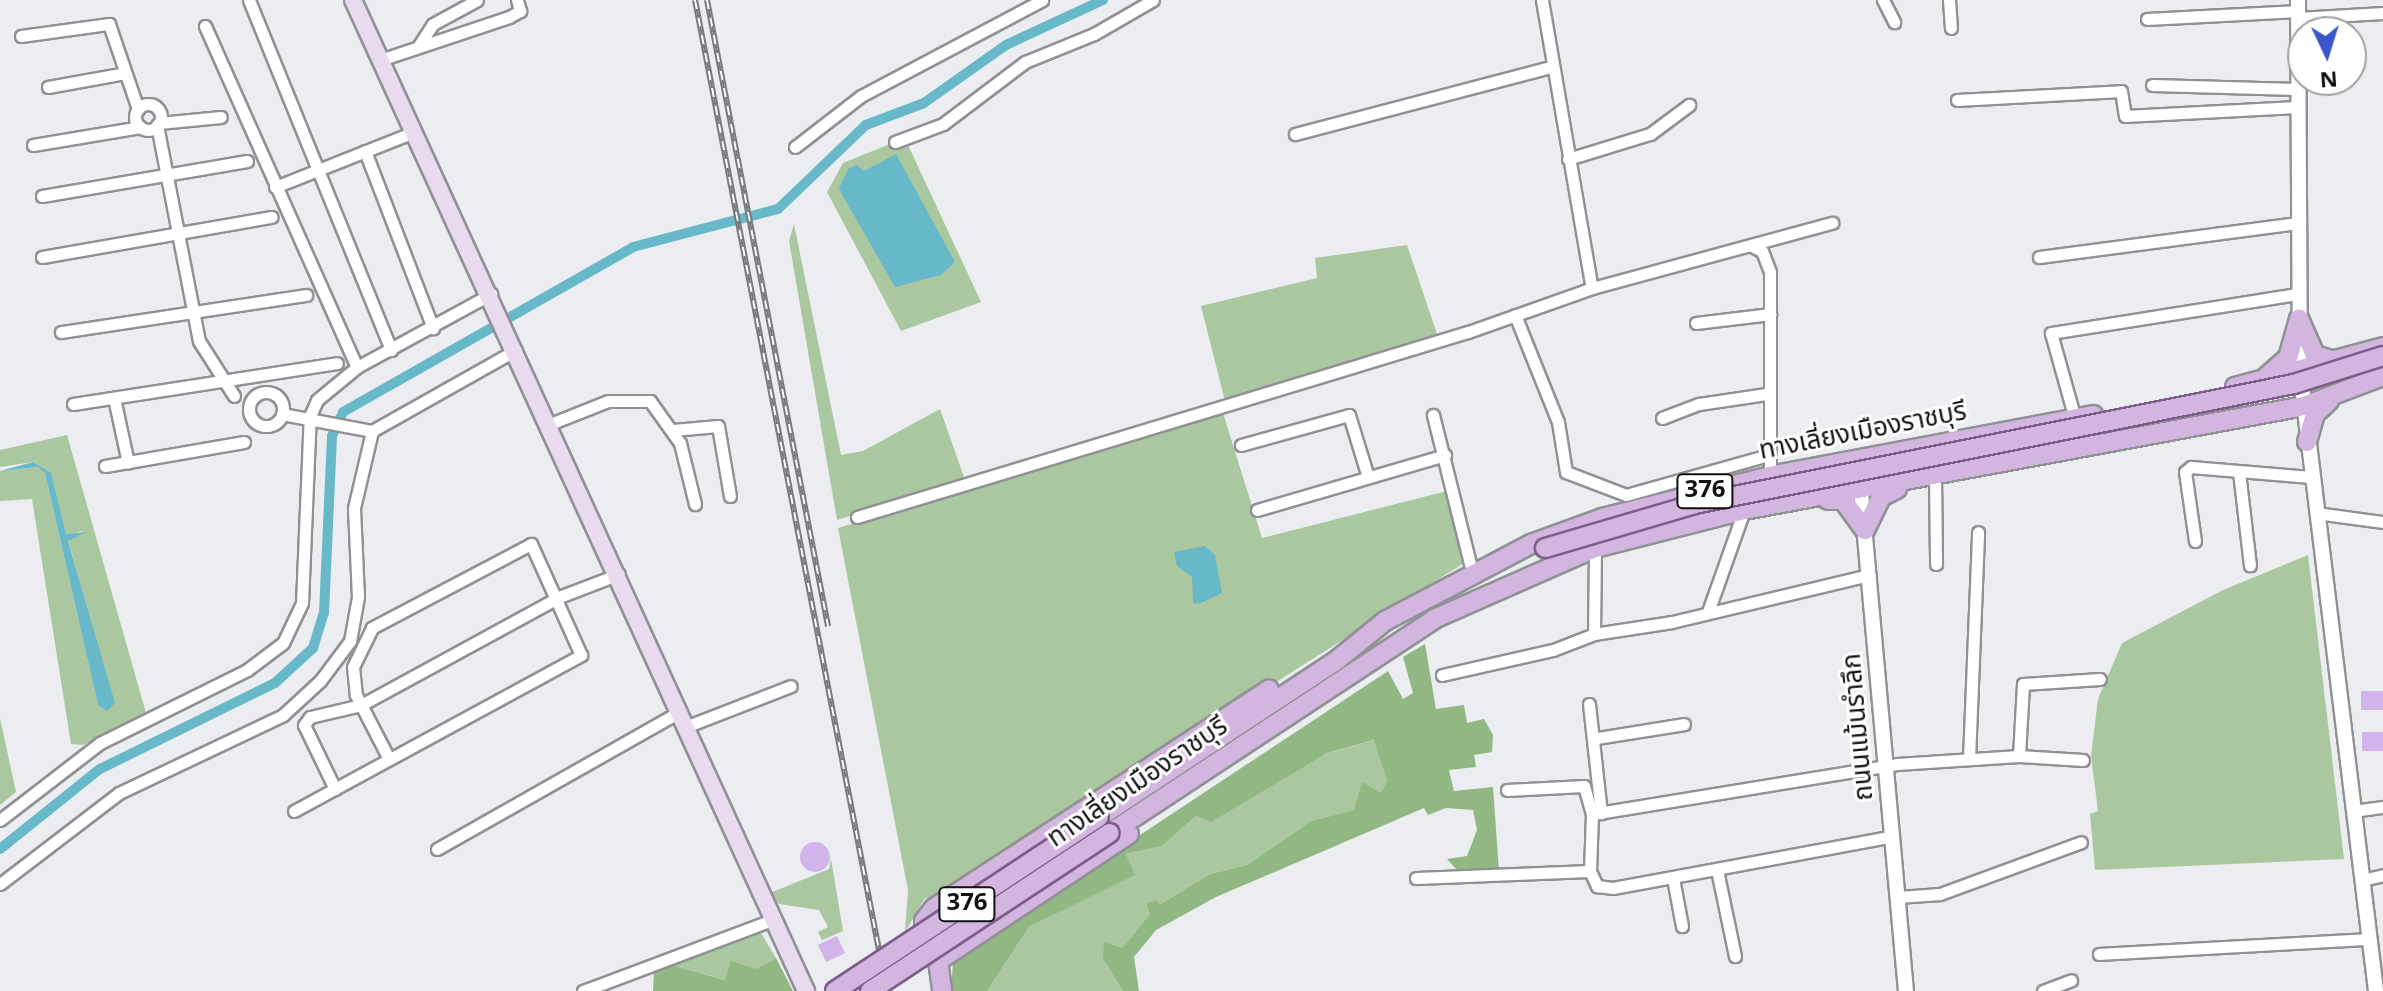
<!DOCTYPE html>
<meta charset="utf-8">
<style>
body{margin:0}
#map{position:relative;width:2383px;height:991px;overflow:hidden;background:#ecedf1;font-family:Georgia,"Noto Sans Thai",serif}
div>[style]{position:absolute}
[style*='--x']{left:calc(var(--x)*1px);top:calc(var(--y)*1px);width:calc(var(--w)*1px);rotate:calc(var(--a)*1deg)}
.green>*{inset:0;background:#aac7a0}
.forest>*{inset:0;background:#91b783}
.water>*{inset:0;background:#67b8c8}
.canal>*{height:10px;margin:-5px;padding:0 5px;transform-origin:5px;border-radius:5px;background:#67b8c8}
.building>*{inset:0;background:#d1b4eb;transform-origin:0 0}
.round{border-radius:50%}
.roads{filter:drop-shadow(2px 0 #8f9194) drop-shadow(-2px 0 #8f9194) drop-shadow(0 2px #8f9194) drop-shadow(0 -2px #8f9194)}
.minor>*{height:11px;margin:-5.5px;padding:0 5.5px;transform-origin:5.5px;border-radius:5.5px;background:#fff}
.minor>.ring{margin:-5.5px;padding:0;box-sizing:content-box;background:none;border:11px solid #fff;border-radius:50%}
.tertiary>*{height:14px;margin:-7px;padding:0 7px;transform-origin:7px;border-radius:7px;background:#fff}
.secondary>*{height:16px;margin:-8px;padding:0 8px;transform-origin:8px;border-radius:8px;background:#e9dbef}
.primary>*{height:18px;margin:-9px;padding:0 9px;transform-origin:9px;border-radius:9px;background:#d3b6df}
.rail>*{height:6px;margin-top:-3px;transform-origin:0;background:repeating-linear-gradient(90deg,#fff 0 9px,#78797c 0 18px);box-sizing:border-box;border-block:2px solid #78797c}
.bridges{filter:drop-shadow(2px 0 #7c5d8a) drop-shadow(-2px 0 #7c5d8a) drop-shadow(0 2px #7c5d8a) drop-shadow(0 -2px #7c5d8a)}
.primary-bridge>*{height:18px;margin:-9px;padding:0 9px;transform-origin:9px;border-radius:9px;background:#d3b6df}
span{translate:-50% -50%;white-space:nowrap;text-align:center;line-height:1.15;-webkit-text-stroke:6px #fff;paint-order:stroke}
.shield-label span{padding:2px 6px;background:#fff;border:2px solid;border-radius:6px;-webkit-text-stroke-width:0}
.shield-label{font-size:24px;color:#101112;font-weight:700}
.street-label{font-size:26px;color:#101112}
.north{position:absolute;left:2287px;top:16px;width:80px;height:80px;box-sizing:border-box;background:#fff;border:2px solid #9fa0a0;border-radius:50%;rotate:176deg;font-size:22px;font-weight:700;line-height:32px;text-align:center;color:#101112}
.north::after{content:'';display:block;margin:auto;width:28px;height:36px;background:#3a56c8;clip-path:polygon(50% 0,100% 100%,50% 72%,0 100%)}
</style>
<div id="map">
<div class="green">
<i style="clip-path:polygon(895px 142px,908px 145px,981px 302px,901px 331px,827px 192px,843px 163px)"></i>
<i style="clip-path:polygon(794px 224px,841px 455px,863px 451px,940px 409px,965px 480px,837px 520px,789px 241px)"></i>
<i style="clip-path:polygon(1407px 245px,1437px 334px,1225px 401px,1201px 306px,1317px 278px,1315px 258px)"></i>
<i style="clip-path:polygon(1223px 413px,1262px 538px,1447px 491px,1464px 563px,939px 896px,925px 898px,905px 932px,908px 890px,838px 528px)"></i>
<i style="clip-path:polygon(67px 435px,146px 713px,83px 745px,71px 744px,32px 499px,0 501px,0 471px,39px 467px,45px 473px,98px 705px,114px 703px,68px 540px,84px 531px,66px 535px,51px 474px,33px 462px,0 467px,0 450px)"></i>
<i style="clip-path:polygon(2308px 555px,2344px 859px,2095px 870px,2090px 814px,2098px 811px,2091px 756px,2098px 699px,2122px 643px,2223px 590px)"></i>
<i style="clip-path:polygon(0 718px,16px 792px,0 805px)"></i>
<i style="clip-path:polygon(1375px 740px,1387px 781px,1381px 794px,1355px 810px,1311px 821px,1247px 865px,1210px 874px,1160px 906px,1146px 904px,1150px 914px,1122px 948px,1103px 959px,1123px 991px,987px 991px,1029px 927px,1134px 875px,1126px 854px,1162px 846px,1196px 816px,1328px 753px)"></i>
<i style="clip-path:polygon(831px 859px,843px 931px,822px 940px,818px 932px,828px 927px,819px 910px,779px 904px,770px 893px,829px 869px)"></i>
<i style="clip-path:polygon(760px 931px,776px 958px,755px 969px,726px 980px,675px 966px,654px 971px)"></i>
</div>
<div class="forest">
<i style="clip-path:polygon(1425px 644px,1436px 709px,1464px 705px,1467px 723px,1484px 719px,1493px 735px,1492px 752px,1474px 755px,1476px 767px,1449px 770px,1454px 791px,1493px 787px,1499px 871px,1457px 870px,1447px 859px,1467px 856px,1477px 830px,1473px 810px,1446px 808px,1428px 815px,1424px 808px,1216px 897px,1156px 930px,1134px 957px,1139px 991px,1123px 991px,1103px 959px,1104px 942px,1122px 948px,1150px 914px,1146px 904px,1156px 900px,1160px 905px,1210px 874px,1247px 865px,1311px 821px,1354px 810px,1362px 782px,1381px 793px,1387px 781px,1374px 740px,1327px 753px,1211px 822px,1196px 816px,1162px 846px,1126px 854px,1135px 875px,1029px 927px,987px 991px,951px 991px,953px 962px,966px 950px,1388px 671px,1403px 699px,1413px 693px,1403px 657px)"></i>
<i style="clip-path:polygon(776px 958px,793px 991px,653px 991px,654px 971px,675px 966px,725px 980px,731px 961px,755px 969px)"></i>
</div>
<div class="water">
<i style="clip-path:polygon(896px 154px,955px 262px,941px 275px,895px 287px,839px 189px,848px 169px,857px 165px,864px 171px)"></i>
<i style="clip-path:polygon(33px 462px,51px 473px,66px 534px,86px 532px,68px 541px,115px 703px,107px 711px,98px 705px,45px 473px,38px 467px,0 471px)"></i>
<i style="clip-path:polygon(1205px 546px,1215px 555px,1222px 593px,1199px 604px,1193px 603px,1192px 577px,1177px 566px,1174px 552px)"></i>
</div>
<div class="canal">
<i style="--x:0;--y:849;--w:128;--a:-38.7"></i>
<i style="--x:100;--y:769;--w:195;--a:-26.2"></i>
<i style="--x:275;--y:683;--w:52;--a:-42.6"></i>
<i style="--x:313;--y:648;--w:37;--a:-73"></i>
<i style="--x:324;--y:613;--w:177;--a:-87.4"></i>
<i style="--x:332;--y:436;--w:26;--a:-65"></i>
<i style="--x:343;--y:412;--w:334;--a:-29.6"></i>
<i style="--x:633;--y:247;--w:150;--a:-14.7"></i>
<i style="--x:778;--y:209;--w:122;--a:-43.7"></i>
<i style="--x:866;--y:125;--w:62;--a:-20.8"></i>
<i style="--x:924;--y:103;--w:100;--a:-35.3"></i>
<i style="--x:1006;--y:45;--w:107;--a:-24.9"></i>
</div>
<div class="building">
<i style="left:2383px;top:691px;width:19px;height:22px;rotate:90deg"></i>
<i style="left:2383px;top:732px;width:19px;height:21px;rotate:90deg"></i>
<i class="round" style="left:800px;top:842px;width:30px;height:30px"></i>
<i style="left:837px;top:936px;width:19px;height:21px;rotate:65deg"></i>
</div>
<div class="roads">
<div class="minor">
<i style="--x:249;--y:0;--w:378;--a:67.9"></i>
<i style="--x:1542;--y:0;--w:292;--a:80.2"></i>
<i style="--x:1883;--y:0;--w:25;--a:63"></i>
<i style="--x:1949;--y:0;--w:28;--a:86"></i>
<i style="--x:2298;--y:18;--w:85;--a:-3.4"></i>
<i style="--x:2147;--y:19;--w:151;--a:-3"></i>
<i style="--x:205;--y:26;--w:373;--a:66"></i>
<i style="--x:21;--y:36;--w:89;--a:-7.8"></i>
<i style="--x:109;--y:24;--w:90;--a:71.2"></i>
<i style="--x:418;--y:47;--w:27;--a:-57"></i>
<i style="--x:433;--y:24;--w:50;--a:-28.6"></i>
<i style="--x:380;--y:60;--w:136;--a:-18.4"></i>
<i style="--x:509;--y:17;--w:13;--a:-29"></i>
<i style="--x:520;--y:11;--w:11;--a:-105"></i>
<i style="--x:2152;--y:85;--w:145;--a:1.6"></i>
<i style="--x:48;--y:87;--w:78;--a:-10.3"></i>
<i style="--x:1957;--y:100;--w:164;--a:-3.1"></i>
<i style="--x:2121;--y:91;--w:25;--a:81"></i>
<i style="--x:2125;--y:116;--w:172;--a:-3"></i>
<i class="ring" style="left:135px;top:104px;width:15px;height:15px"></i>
<i style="--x:159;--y:123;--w:62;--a:-5.5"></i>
<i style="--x:157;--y:125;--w:220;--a:79"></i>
<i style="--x:199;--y:341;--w:65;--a:57.5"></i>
<i style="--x:1295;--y:134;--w:264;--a:-14.7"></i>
<i style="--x:895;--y:142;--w:51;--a:-20.6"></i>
<i style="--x:943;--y:124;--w:103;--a:-37.1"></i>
<i style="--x:1025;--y:62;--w:74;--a:-22.1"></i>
<i style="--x:1094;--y:34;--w:68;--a:-30"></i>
<i style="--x:33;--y:145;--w:109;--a:-9.5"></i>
<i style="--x:795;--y:147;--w:83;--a:-37.7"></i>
<i style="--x:861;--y:96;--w:205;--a:-27.9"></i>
<i style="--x:365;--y:151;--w:190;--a:69"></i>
<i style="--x:1568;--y:159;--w:86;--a:-17"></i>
<i style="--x:1650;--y:134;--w:49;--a:-36.6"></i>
<i style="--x:275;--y:187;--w:149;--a:-21.6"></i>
<i style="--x:42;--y:196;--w:208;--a:-9.7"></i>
<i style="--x:1752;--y:246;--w:11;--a:27"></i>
<i style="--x:1762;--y:251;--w:22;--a:69"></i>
<i style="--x:1770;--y:272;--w:204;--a:90"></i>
<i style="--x:42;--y:257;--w:233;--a:-9.9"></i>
<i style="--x:2039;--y:257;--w:261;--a:-7.5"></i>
<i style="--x:1515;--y:315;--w:115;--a:68.1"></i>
<i style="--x:1558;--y:422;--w:51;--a:80.9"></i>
<i style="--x:1566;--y:472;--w:64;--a:21"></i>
<i style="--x:1626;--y:495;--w:148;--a:-15.7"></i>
<i style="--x:1696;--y:323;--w:75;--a:-6.9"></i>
<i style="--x:61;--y:332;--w:248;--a:-8.6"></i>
<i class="ring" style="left:249px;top:392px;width:23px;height:23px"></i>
<i style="--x:114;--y:398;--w:66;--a:77.8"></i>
<i style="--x:73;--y:404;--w:267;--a:-8.8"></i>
<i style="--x:282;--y:414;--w:92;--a:10.7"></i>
<i style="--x:1433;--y:415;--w:161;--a:76"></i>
<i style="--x:1662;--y:418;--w:40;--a:-21"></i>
<i style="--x:1699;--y:404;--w:68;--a:-8.5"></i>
<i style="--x:2075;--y:419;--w:89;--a:-105.6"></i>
<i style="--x:2051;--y:333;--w:250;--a:-9"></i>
<i style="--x:550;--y:424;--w:62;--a:-21.6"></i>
<i style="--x:608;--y:401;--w:42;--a:0"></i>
<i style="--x:650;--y:401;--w:52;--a:54.5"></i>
<i style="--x:680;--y:443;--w:63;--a:76.2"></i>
<i style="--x:673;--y:430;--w:45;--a:-5.1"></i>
<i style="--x:718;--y:426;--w:71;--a:80.3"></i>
<i style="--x:1241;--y:445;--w:112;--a:-15.5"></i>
<i style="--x:1349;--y:415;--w:65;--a:73"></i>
<i style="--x:105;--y:466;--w:141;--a:-9.8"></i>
<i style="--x:2239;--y:472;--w:94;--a:83.3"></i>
<i style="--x:1935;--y:477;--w:87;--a:89.3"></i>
<i style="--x:1257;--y:510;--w:196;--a:-16.3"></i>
<i style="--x:2316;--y:513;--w:68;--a:7.7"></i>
<i style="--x:857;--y:517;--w:638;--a:-16.85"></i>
<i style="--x:1468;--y:332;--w:132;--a:-19.5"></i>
<i style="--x:1592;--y:288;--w:249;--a:-15.2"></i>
<i style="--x:2195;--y:541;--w:70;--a:-98.2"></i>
<i style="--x:2185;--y:472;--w:8;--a:-40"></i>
<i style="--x:2191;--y:467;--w:120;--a:4.8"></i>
<i style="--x:1709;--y:609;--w:105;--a:-70.5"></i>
<i style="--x:1594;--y:634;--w:86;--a:-89.3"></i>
<i style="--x:1442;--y:675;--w:114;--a:-12.7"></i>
<i style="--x:1553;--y:650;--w:44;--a:-21.3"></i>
<i style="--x:1594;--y:634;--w:79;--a:-8.7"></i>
<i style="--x:1672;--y:622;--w:203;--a:-13.4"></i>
<i style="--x:1589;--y:704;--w:110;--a:83.7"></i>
<i style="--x:688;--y:726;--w:110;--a:-21.2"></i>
<i style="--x:1597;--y:738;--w:88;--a:-9.1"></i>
<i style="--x:2019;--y:756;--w:72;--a:-86.8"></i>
<i style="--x:2023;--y:684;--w:77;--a:-3.7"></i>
<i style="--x:1969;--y:759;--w:227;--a:-87.7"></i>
<i style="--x:335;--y:789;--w:71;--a:-115.8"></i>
<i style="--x:304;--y:725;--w:10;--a:-53"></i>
<i style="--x:310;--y:717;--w:52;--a:-13.2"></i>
<i style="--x:361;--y:705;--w:226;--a:-28.6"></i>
<i style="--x:559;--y:597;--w:64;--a:-21"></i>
<i style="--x:1507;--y:790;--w:77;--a:-3"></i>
<i style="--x:1584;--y:786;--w:29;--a:74"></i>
<i style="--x:1592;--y:814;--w:57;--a:92"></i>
<i style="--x:1590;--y:871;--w:17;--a:65"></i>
<i style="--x:1597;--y:886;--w:16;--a:7"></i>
<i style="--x:1613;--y:888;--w:285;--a:-10.5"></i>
<i style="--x:294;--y:811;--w:327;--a:-28.5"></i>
<i style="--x:581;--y:655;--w:122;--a:-114.2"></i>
<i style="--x:531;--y:544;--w:180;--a:152.2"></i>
<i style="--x:372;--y:628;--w:43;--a:116"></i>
<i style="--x:353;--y:667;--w:28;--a:84"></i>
<i style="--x:356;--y:695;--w:72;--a:62.7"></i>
<i style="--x:2353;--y:811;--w:30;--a:-8"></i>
<i style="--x:1592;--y:814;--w:309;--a:-9.3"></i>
<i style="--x:1897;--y:764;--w:122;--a:-3.8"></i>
<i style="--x:2019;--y:756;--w:64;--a:3.6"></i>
<i style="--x:0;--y:820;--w:126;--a:-37.6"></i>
<i style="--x:100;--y:743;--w:164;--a:-26.4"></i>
<i style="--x:247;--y:670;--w:45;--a:-36.9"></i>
<i style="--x:283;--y:643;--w:44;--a:-64.6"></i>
<i style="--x:302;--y:603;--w:187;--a:-87.6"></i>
<i style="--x:310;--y:416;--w:17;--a:-66"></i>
<i style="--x:317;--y:400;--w:52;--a:-39.5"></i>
<i style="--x:357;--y:367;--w:153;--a:-28.6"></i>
<i style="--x:437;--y:849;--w:280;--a:-29.5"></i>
<i style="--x:1717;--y:870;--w:88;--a:78.2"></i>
<i style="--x:1416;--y:878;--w:174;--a:-2.3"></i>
<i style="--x:1673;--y:878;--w:49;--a:79.4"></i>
<i style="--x:2362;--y:880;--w:22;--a:-13"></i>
<i style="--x:0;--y:884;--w:150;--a:-37.4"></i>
<i style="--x:119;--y:793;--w:182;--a:-25.4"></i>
<i style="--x:283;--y:715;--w:50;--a:-42.6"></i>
<i style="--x:320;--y:681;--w:50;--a:-53.1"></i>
<i style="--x:350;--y:641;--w:45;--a:-79.7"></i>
<i style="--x:358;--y:597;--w:89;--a:-92.6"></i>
<i style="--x:354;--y:508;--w:79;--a:-76.8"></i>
<i style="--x:372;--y:431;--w:165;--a:-29.4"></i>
<i style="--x:1898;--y:897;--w:42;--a:-4.1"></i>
<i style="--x:1940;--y:894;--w:150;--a:-20.2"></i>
<i style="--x:2099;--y:954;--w:270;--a:-3.2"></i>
<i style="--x:583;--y:991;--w:205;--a:-20.6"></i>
<i style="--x:2043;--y:991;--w:30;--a:-21"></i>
</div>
<div class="tertiary">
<i style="--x:2298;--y:0;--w:370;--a:89.7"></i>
<i style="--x:2300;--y:370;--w:626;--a:83.02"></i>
<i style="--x:1860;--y:481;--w:512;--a:84.85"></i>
</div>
<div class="secondary">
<i style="--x:353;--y:0;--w:1090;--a:65.43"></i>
</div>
<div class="primary">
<i style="--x:2299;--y:319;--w:39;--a:66"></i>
<i style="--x:2315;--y:355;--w:21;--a:17"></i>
<i style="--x:2267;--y:376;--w:28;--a:-41"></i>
<i style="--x:2288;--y:358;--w:41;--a:-74.2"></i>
<i style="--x:2235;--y:387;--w:153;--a:-15.1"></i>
<i style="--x:2307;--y:442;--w:29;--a:-74"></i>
<i style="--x:2315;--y:414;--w:19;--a:-43"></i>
<i style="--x:1828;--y:500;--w:15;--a:0"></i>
<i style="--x:1843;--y:500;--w:37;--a:54"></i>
<i style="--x:1865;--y:530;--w:37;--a:-64"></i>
<i style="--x:1881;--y:497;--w:18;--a:-27"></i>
<i style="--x:1099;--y:817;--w:285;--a:-33.4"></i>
<i style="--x:1337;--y:660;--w:62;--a:-39.1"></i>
<i style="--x:1385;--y:621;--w:165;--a:-27.8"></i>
<i style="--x:1531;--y:544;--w:76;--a:-20.1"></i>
<i style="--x:1602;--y:518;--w:173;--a:-14"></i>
<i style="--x:1770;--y:476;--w:329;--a:-10.7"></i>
<i style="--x:1110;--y:833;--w:388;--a:-33.4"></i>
<i style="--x:1434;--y:619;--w:176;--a:-23.8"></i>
<i style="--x:1595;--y:548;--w:154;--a:-14.3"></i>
<i style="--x:1744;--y:510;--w:570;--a:-10.52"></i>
<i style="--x:2304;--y:406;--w:85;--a:-20.8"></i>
<i style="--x:1129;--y:834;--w:229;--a:146.4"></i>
<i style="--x:938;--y:961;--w:26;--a:-121"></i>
<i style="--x:925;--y:939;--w:18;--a:-93"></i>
<i style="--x:924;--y:921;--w:16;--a:-52"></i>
<i style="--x:934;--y:908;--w:400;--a:-33.1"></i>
<i style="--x:938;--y:961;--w:30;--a:82"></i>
</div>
</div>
<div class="rail">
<i style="--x:695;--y:0;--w:1009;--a:79.04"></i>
<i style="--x:707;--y:0;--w:638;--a:79.06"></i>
</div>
<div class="bridges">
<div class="primary-bridge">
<i style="--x:1545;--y:548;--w:156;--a:-16.3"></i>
<i style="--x:1695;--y:504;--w:611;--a:-11.33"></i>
<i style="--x:2294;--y:384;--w:93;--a:-17.5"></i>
<i style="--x:835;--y:991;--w:316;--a:-33.4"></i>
<i style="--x:870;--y:991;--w:287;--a:-33.4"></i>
</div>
</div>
<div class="shield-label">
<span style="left:1705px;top:491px">376</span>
<span style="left:967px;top:904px">376</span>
</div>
<div class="street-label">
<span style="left:1863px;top:432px;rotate:-11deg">ทางเลี่ยงเมืองราชบุรี</span>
<span style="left:1859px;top:727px;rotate:-95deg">ถนนแม้นรำลึก</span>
<span style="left:1138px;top:783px;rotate:-34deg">ทางเลี่ยงเมืองราชบุรี</span>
</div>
<div class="north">N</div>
</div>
